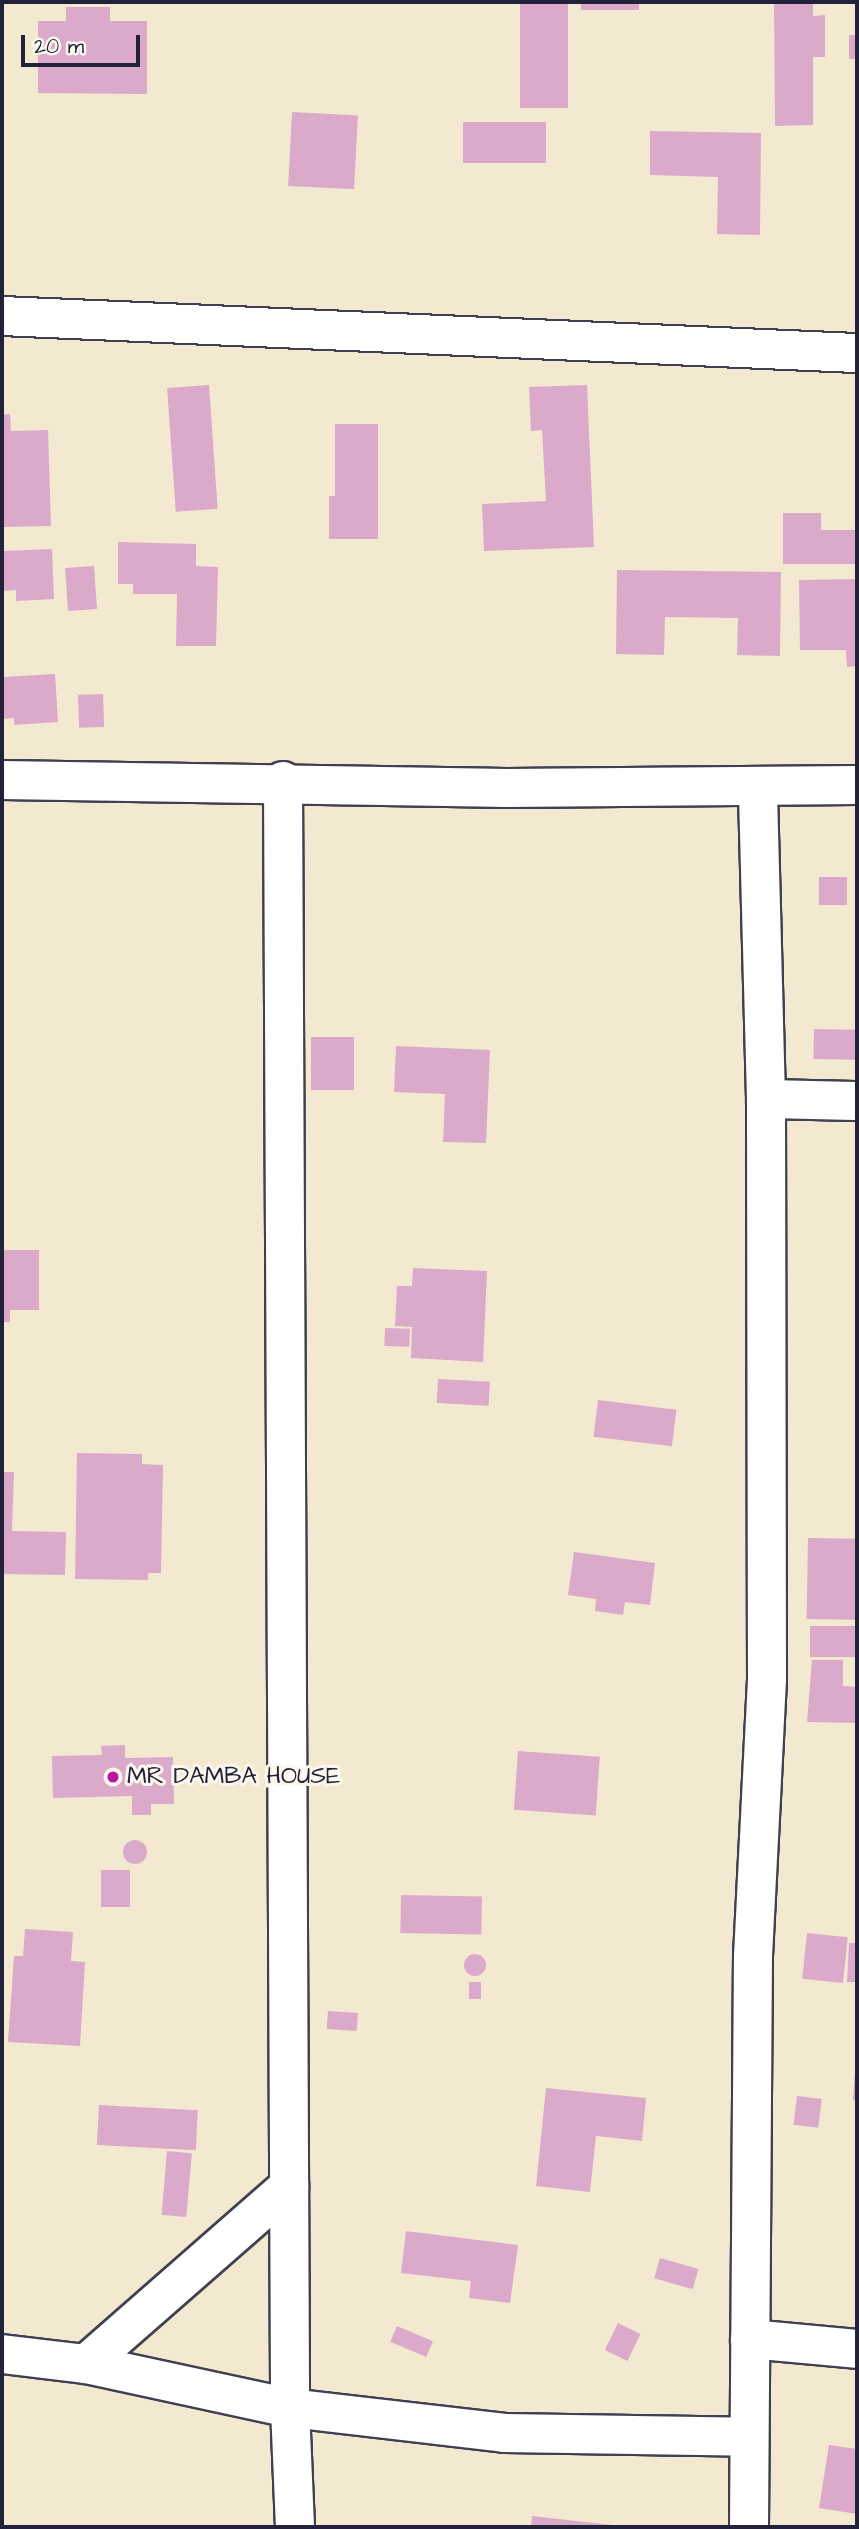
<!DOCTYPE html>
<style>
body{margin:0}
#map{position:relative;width:859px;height:2529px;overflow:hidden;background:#f3e9d0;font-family:"Architects Daughter",sans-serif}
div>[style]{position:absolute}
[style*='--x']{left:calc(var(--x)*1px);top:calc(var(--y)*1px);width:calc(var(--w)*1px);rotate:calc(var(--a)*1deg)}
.building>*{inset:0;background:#dbaacb;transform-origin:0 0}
.round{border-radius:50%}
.roads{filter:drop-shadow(2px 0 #414051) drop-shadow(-2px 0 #414051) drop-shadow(0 2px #414051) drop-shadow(0 -2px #414051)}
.minor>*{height:38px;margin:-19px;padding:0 19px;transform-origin:19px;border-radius:19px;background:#fff}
.dots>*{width:19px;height:19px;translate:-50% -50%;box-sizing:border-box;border:4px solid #fbf7ec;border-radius:50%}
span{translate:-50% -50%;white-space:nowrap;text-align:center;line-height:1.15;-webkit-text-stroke:6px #fbf7ec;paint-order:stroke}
.poi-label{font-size:24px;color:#22223b}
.left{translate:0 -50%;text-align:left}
.frame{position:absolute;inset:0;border:4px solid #22223b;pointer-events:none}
.scale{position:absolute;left:21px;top:35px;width:119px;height:32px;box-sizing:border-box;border:4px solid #22223b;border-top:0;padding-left:9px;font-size:21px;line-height:24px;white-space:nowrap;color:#22223b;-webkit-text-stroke:5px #fbf7ec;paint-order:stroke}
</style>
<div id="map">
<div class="building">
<i style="left:520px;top:2px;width:48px;height:106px"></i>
<i style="left:581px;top:2px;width:58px;height:8px"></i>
<i style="clip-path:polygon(774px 2px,813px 2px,813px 16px,825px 15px,825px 57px,813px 57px,813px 125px,775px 126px)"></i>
<i style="clip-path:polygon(66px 7px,110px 7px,110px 21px,147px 21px,147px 94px,38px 93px,38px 21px,66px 21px)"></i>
<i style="left:849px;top:35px;width:8px;height:24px"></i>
<i style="left:292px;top:112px;width:66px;height:74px;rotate:3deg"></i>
<i style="left:463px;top:122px;width:83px;height:41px"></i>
<i style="clip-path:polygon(650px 131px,761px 133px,760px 235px,717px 234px,718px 177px,650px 175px)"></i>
<i style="left:209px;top:385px;width:124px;height:42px;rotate:86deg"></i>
<i style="clip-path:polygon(587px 385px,594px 547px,484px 551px,482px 504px,546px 501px,542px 430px,531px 431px,529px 387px)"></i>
<i style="clip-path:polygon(10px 414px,11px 431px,48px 430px,51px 526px,2px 527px,2px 415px)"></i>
<i style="clip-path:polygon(335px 424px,378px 424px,378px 539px,329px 539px,329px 496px,335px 496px)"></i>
<i style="clip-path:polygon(783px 513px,821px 513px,821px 530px,857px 530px,857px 564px,783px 564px)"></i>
<i style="clip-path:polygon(118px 542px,196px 544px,196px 566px,218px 567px,216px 646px,176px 646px,177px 594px,133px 594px,133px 584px,118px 584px)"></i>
<i style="clip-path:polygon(52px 549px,54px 599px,16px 601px,16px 590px,2px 591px,2px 551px)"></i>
<i style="left:94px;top:566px;width:43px;height:29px;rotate:86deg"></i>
<i style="clip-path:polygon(617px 570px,781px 572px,780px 656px,737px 655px,738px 618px,665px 617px,664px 655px,616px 654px)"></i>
<i style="clip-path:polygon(857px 579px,857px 666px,847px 667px,846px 650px,800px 650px,799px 580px)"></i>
<i style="clip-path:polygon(55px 674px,58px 722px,14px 725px,14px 718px,2px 719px,2px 677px)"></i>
<i style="left:103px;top:694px;width:33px;height:25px;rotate:88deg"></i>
<i style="left:819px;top:877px;width:28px;height:28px"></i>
<i style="left:814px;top:1029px;width:43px;height:30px;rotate:1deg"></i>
<i style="left:311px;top:1037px;width:43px;height:53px"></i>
<i style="clip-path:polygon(396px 1046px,490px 1050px,486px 1143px,443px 1142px,445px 1094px,394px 1092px)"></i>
<i style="clip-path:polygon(2px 1250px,39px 1250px,39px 1310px,10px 1310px,10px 1322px,2px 1322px)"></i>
<i style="clip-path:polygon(413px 1268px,487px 1271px,483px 1362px,411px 1358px,412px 1327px,395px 1326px,397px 1286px,412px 1286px)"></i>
<i style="left:385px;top:1328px;width:25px;height:18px;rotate:2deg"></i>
<i style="left:438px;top:1379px;width:52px;height:24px;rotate:3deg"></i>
<i style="left:598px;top:1400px;width:79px;height:37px;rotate:7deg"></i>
<i style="clip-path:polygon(77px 1453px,142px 1454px,142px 1464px,163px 1465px,161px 1573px,148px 1573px,148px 1580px,75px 1579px)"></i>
<i style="clip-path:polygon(2px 1472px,14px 1472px,12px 1531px,66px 1532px,65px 1575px,2px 1574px)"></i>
<i style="left:808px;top:1538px;width:49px;height:81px;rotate:1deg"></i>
<i style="clip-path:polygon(574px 1552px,655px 1563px,650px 1605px,625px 1602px,623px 1615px,595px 1611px,596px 1599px,568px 1595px)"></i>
<i style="left:857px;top:1626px;width:31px;height:47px;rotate:90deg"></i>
<i style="clip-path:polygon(812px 1660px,843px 1660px,843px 1686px,857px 1687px,857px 1723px,807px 1722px)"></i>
<i style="clip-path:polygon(125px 1745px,125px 1758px,173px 1757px,174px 1804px,151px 1804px,151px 1815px,132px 1815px,132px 1796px,53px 1798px,52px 1756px,102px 1755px,101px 1746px)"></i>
<i style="left:518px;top:1751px;width:82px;height:59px;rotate:4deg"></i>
<i class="round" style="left:123px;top:1840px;width:24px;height:24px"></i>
<i style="left:101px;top:1870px;width:29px;height:37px"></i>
<i style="left:401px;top:1895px;width:81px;height:38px;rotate:1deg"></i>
<i style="clip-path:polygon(25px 1929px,73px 1932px,71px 1961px,85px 1962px,80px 2046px,8px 2042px,14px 1956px,23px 1956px)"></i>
<i style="left:807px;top:1933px;width:41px;height:46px;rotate:6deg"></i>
<i style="clip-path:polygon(849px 1943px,857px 1943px,857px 1982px,847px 1982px)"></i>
<i class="round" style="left:464px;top:1954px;width:22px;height:22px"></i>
<i style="left:469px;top:1982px;width:12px;height:17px"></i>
<i style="left:328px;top:2011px;width:30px;height:18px;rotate:4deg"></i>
<i style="clip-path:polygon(855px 2069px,857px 2069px,857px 2101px,853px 2100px)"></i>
<i style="clip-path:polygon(546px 2088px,646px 2098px,642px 2141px,596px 2136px,590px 2192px,536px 2186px)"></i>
<i style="left:797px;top:2096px;width:25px;height:29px;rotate:7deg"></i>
<i style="left:99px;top:2105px;width:99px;height:40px;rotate:3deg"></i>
<i style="left:167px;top:2151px;width:25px;height:64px;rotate:5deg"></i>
<i style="clip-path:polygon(406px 2231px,518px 2245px,510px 2303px,469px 2298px,471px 2281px,401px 2273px)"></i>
<i style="left:660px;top:2258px;width:40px;height:21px;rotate:16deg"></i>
<i style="left:618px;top:2323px;width:25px;height:30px;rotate:26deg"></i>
<i style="left:397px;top:2326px;width:39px;height:17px;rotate:23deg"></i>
<i style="clip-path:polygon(829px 2445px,857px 2449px,857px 2514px,819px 2508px)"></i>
<i style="clip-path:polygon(532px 2516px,612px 2525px,612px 2527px,531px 2527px)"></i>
</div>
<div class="roads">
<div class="minor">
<i style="--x:2;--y:316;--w:856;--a:2.48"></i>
<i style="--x:2;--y:780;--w:504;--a:0.91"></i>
<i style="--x:506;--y:788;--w:351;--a:-0.5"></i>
<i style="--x:283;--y:781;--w:1627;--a:89.75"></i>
<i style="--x:290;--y:2408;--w:119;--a:87.6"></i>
<i style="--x:766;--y:1099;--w:91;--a:1.3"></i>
<i style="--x:750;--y:2339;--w:107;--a:5.3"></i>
<i style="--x:2;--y:2354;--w:85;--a:6.8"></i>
<i style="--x:86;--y:2364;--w:209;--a:12.2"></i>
<i style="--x:290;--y:2408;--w:216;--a:6.6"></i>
<i style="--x:505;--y:2433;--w:243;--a:0.9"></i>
<i style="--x:86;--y:2364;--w:270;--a:-41.2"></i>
<i style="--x:749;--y:2527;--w:571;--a:-89.6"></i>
<i style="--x:753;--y:1956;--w:277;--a:-87.1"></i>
<i style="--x:767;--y:1679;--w:580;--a:-90.1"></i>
<i style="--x:766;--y:1099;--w:313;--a:-91.5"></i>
</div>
</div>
<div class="dots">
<i style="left:113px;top:1777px;background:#b5179e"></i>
</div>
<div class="poi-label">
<span class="left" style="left:127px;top:1777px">MR DAMBA HOUSE</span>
</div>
<div class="frame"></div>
<div class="scale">20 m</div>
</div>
